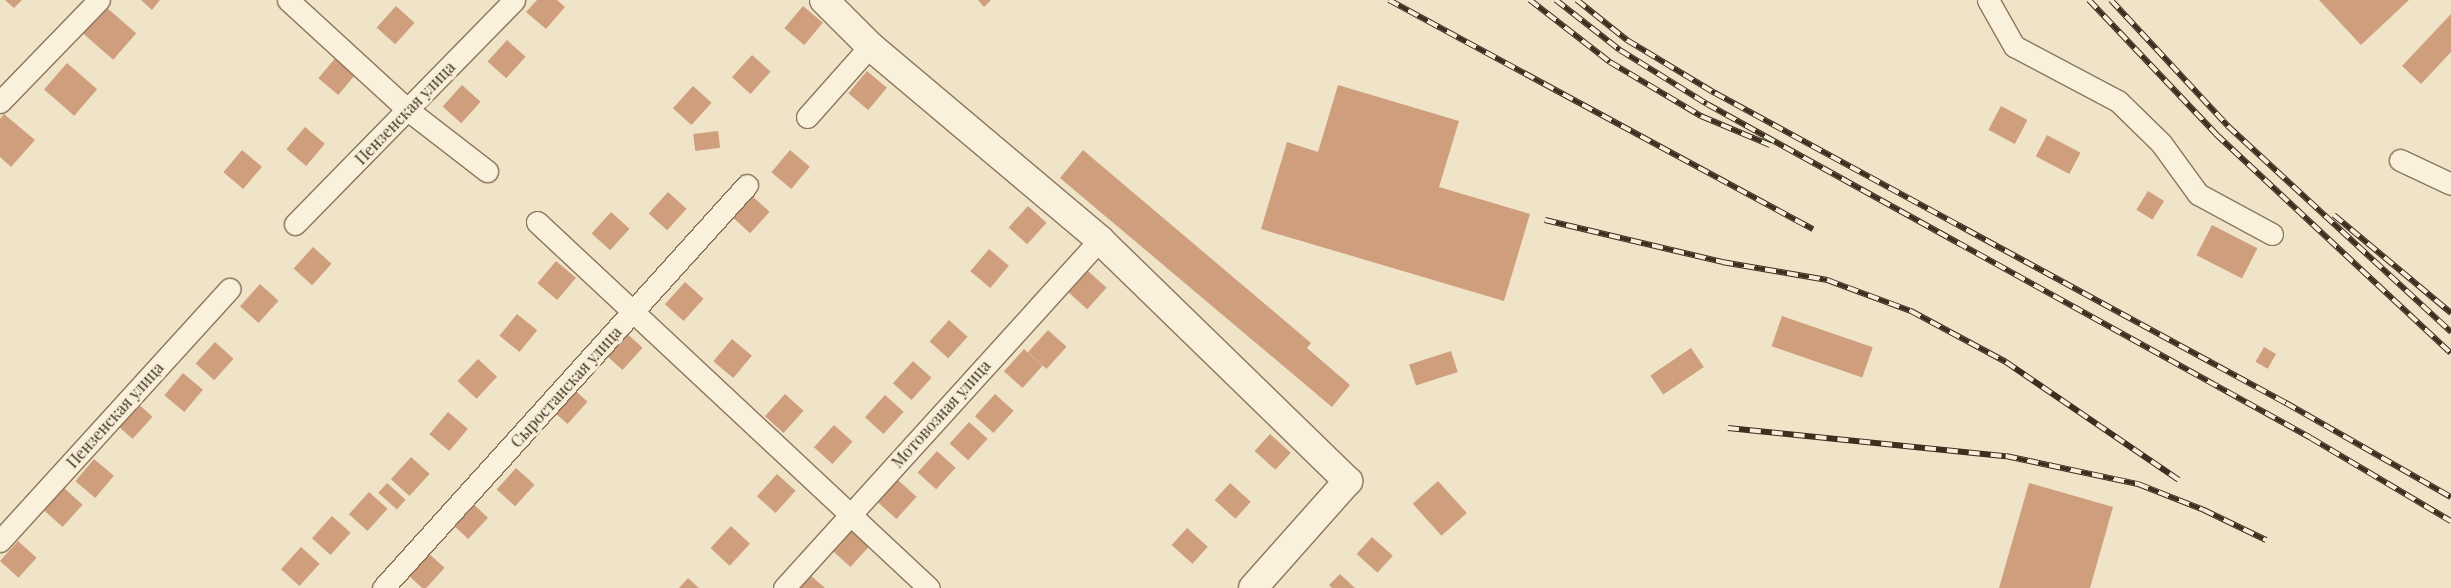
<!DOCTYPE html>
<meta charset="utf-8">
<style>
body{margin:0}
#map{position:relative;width:2451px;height:588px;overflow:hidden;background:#f0e4c8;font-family:"Playfair Display",serif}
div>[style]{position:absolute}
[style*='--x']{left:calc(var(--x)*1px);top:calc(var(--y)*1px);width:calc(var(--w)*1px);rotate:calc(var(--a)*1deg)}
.building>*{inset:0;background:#cf9f7d;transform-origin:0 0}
.roads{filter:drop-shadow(1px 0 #8d765c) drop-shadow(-1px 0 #8d765c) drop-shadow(0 1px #8d765c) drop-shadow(0 -1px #8d765c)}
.street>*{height:21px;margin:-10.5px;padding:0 10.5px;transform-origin:10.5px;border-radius:10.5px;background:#faf1dc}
.secondary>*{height:28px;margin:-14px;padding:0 14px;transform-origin:14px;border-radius:14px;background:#faf1dc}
.rail>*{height:5.5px;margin-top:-2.75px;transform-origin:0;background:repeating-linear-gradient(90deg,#f7eed8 0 11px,#3d2e20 0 22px);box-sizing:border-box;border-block:1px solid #3d2e20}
span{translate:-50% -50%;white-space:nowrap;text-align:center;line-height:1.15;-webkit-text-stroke:5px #f7eed8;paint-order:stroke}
.street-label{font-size:16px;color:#3d2e20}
</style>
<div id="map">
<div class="building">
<i style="clip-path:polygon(5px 0,22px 0,14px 8px)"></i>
<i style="clip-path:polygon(141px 0,160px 0,152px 10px)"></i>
<i style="clip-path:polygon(537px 0,557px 0,565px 7px,546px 29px,526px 12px)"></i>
<i style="clip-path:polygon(978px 0,991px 0,984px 7px)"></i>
<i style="clip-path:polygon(2319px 0,2409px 0,2361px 45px)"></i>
<i style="left:396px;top:6px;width:25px;height:29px;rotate:42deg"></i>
<i style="left:803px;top:6px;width:26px;height:29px;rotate:40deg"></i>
<i style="left:106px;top:7px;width:40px;height:35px;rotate:41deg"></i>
<i style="clip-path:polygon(2451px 14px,2451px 52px,2421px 84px,2402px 66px)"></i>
<i style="left:507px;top:40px;width:25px;height:29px;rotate:42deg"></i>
<i style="left:752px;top:55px;width:25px;height:30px;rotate:42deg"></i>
<i style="left:337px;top:56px;width:26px;height:29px;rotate:40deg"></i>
<i style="left:67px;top:63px;width:40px;height:35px;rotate:41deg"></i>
<i style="left:867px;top:71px;width:26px;height:29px;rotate:40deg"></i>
<i style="left:462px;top:85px;width:25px;height:29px;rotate:42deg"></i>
<i style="clip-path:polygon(1338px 85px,1459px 121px,1439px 187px,1530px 214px,1504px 301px,1261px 229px,1287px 142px,1318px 152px)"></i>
<i style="left:693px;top:86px;width:25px;height:30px;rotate:42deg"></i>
<i style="left:2001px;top:106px;width:30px;height:27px;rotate:28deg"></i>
<i style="clip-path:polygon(4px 114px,35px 140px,11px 167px,0 157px,0 119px)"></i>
<i style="left:305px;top:127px;width:26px;height:29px;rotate:40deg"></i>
<i style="left:718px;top:131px;width:17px;height:25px;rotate:83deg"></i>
<i style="left:2047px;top:135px;width:38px;height:24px;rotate:28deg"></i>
<i style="left:242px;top:150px;width:26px;height:29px;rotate:40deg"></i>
<i style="left:790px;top:150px;width:26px;height:29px;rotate:40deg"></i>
<i style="clip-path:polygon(1083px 150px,1311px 343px,1307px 348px,1350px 385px,1332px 407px,1060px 178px)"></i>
<i style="left:2148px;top:191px;width:19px;height:22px;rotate:32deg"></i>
<i style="left:668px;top:192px;width:25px;height:29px;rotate:42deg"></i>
<i style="left:751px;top:195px;width:25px;height:29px;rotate:42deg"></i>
<i style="left:1028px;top:206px;width:25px;height:29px;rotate:42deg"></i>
<i style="left:611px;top:212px;width:25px;height:29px;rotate:42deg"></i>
<i style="left:2212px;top:225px;width:51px;height:34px;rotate:27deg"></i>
<i style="left:313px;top:247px;width:25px;height:29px;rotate:42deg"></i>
<i style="left:989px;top:249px;width:26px;height:29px;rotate:40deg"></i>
<i style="left:556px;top:261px;width:26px;height:29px;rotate:40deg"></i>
<i style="left:1088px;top:271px;width:25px;height:29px;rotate:42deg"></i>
<i style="left:685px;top:282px;width:25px;height:30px;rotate:42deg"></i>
<i style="left:260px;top:284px;width:25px;height:30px;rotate:42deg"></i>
<i style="left:517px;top:314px;width:26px;height:28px;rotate:39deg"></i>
<i style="left:1782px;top:316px;width:96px;height:32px;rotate:19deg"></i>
<i style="left:949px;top:320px;width:25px;height:29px;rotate:42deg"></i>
<i style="left:1048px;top:330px;width:25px;height:30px;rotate:42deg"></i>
<i style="left:624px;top:331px;width:25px;height:30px;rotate:42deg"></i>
<i style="left:732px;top:339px;width:26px;height:29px;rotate:40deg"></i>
<i style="left:215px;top:342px;width:25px;height:29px;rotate:42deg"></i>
<i style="left:2264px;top:347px;width:14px;height:17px;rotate:30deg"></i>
<i style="left:1691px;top:348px;width:23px;height:49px;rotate:56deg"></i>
<i style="left:1024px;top:349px;width:25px;height:30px;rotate:42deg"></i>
<i style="left:1451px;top:351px;width:22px;height:44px;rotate:72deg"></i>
<i style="left:478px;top:359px;width:26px;height:30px;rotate:43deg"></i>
<i style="left:913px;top:361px;width:25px;height:30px;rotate:42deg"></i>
<i style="left:183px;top:373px;width:26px;height:29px;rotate:40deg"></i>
<i style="left:569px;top:385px;width:25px;height:30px;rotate:42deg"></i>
<i style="left:785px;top:394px;width:25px;height:30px;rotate:42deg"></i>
<i style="left:995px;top:394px;width:25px;height:30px;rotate:42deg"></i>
<i style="left:885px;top:395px;width:25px;height:30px;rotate:42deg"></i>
<i style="left:134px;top:400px;width:25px;height:30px;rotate:42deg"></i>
<i style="left:448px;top:412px;width:26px;height:29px;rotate:40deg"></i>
<i style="left:969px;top:422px;width:25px;height:29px;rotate:42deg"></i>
<i style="left:834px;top:425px;width:25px;height:30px;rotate:42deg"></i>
<i style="left:1270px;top:434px;width:28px;height:23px;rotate:42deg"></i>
<i style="left:937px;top:451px;width:25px;height:29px;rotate:42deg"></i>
<i style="left:411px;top:457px;width:25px;height:30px;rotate:42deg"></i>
<i style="left:94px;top:459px;width:26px;height:29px;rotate:40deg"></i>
<i style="left:516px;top:468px;width:25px;height:29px;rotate:42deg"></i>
<i style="left:777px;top:474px;width:25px;height:30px;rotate:42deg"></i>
<i style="left:898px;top:480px;width:25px;height:30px;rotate:42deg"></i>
<i style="left:1438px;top:481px;width:43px;height:34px;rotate:48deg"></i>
<i style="left:387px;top:483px;width:25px;height:13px;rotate:42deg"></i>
<i style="left:1230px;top:483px;width:28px;height:23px;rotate:42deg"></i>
<i style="clip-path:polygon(2029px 483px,2113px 507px,2090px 588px,1999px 588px)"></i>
<i style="left:64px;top:488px;width:25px;height:30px;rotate:42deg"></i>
<i style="left:369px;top:492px;width:25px;height:30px;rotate:42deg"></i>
<i style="left:469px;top:500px;width:26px;height:29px;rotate:43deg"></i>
<i style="left:332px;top:516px;width:25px;height:30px;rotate:42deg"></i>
<i style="left:731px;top:526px;width:26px;height:30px;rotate:43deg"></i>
<i style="left:852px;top:528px;width:25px;height:30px;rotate:42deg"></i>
<i style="left:1187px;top:528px;width:28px;height:23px;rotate:42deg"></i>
<i style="left:1372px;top:537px;width:28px;height:23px;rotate:42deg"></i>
<i style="left:18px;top:541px;width:25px;height:27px;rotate:42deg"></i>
<i style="left:301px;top:547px;width:25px;height:30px;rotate:42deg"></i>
<i style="left:426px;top:551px;width:25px;height:30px;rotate:42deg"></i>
<i style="clip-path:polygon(809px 574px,825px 588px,796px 588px)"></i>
<i style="clip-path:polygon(1340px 574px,1355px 588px,1332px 588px,1329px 585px)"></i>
<i style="clip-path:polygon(688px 578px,699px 588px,679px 588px)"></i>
</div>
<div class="roads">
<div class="street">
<i style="--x:288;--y:0;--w:163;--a:42.5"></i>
<i style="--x:408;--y:110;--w:100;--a:37.7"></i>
<i style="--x:1988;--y:0;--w:53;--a:60.5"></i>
<i style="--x:2014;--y:46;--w:118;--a:27.9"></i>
<i style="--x:2118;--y:101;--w:60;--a:44.3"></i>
<i style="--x:2161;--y:143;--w:63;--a:54"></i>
<i style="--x:2198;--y:194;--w:84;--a:28.4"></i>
<i style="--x:0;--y:102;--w:142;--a:-45.9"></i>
<i style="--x:807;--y:117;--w:95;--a:-48.4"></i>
<i style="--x:2400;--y:160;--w:56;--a:25.2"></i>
<i style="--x:537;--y:222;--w:536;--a:43.04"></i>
<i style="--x:295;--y:224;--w:313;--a:-45.6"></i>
<i style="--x:0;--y:541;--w:341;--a:-47.7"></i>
<i style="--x:383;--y:588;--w:543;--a:-47.91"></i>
<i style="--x:784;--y:588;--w:470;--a:-47.8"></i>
</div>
<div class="secondary">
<i style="--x:824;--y:0;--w:65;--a:45"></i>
<i style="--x:870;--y:46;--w:301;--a:40.1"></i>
<i style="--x:1100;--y:240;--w:346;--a:44.2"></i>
<i style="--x:1348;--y:481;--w:143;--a:131.6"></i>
</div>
</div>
<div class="rail">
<i style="--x:1389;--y:0;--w:482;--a:28.4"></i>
<i style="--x:1530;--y:0;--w:101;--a:37.8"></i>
<i style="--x:1610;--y:62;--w:106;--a:30.7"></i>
<i style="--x:1701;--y:116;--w:75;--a:22.8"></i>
<i style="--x:1556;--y:0;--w:81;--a:38"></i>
<i style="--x:1620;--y:50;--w:102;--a:31.8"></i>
<i style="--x:1707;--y:104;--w:690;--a:28.94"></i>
<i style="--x:2311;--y:438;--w:163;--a:30.7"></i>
<i style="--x:1577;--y:0;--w:64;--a:38.7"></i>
<i style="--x:1627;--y:40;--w:103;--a:31.1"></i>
<i style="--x:1715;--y:93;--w:650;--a:28.5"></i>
<i style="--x:2286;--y:403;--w:190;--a:29.7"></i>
<i style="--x:2089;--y:0;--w:185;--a:46.5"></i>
<i style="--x:2216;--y:134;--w:321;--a:43"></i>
<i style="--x:2111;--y:0;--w:172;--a:47.1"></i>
<i style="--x:2228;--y:126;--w:304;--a:42.7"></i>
<i style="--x:2334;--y:215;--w:153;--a:39.9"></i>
<i style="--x:1545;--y:220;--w:182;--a:13.3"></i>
<i style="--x:1722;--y:262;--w:107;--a:9.7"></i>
<i style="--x:1827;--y:280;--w:90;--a:20.3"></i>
<i style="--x:1911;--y:311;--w:108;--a:28.2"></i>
<i style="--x:2006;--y:362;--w:209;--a:34.3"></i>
<i style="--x:1728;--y:428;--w:279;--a:5.8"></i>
<i style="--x:2006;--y:456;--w:135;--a:12"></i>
<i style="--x:2138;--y:484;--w:71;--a:21.5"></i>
<i style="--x:2204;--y:510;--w:69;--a:25.8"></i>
</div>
<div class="street-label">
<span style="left:405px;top:113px;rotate:-46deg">Пензенская улица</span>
<span style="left:566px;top:387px;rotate:-48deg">Сыростанская улица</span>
<span style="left:941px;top:414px;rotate:-48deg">Мотовозная улица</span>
<span style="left:115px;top:415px;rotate:-48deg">Пензенская улица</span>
</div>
</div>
